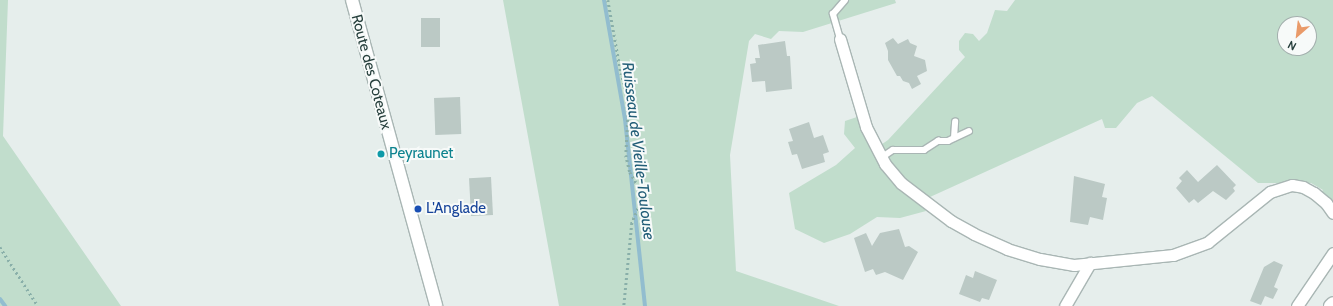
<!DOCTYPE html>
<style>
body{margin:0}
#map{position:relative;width:1333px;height:306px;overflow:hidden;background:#e6eeec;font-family:Cabin,sans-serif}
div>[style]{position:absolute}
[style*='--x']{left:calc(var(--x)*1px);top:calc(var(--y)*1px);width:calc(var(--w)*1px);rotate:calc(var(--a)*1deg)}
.green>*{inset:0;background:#c1ddcc}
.stream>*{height:4px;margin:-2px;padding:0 2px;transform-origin:2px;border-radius:2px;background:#92bdcf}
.building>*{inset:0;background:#bbc9c5;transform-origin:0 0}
.path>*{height:2.5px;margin-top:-1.25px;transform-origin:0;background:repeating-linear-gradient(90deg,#89afa9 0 2px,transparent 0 5px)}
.roads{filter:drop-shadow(1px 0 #a9b6b4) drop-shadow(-1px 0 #a9b6b4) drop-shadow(0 1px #a9b6b4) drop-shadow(0 -1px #a9b6b4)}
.lane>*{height:5.5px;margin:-2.75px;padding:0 2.75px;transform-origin:2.75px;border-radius:2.75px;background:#fff}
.street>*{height:11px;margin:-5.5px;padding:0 5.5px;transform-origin:5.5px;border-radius:5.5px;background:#fff}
.secondary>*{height:12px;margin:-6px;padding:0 6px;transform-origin:6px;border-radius:6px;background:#fff}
.dots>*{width:11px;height:11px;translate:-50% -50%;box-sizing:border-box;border:2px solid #f7faf9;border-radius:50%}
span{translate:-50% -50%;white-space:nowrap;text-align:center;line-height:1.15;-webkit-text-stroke:4px #f7faf9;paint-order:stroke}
.street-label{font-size:15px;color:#263f3c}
.culture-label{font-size:15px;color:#0d838f}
.left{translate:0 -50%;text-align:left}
.transit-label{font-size:15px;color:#164399}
.water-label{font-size:16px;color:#235e78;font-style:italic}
.north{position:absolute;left:1277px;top:16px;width:40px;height:40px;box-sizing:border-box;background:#f7faf9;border:1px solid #a3afad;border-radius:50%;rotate:208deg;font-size:11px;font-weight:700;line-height:16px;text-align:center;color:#263f3c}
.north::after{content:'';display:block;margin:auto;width:14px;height:18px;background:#e99a69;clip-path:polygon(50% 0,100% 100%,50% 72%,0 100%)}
</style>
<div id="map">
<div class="green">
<i style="clip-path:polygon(0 0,8px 0,3px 136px,121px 306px,0 306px)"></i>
<i style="clip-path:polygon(503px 0,895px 0,896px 3px,803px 32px,779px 31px,771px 39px,755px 34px,749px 41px,730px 155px,736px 271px,839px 306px,559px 306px)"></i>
<i style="clip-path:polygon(evenodd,1015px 0,1333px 0,1333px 206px,1320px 194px,1323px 190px,1311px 183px,1258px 183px,1152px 96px,1137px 103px,1116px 128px,1105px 128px,1102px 119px,919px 202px,926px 211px,900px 218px,877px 217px,850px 234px,824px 243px,795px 229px,789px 193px,836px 165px,855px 148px,844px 134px,845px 121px,857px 117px,872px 151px,888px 140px,965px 57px,959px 50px,959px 41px,965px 33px,973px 34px,979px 41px,987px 33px,995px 10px,1007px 11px,1015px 0,1285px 24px,1309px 24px,1309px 48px,1285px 48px,1285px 24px)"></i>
</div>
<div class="stream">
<i style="--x:604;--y:0;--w:121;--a:80"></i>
<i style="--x:625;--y:119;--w:188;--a:83.9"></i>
<i style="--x:0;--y:299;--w:9;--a:54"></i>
</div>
<div class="building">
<i style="left:421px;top:18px;width:19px;height:29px"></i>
<i style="clip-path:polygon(893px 38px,898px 44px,908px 39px,910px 43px,917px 46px,914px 56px,925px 60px,927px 71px,917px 76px,921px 84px,912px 89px,909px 83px,903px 81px,900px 76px,897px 76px,888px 60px,888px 51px,885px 43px)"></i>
<i style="clip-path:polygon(785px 41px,787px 56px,790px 56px,792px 89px,766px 92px,765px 81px,752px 82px,750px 64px,756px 63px,755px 58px,760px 58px,758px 45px)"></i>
<i style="left:460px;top:97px;width:37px;height:26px;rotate:88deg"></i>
<i style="clip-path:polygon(809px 122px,814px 138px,823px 135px,829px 152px,823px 154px,825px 162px,802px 169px,797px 154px,792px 155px,788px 142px,793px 141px,789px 129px)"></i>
<i style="clip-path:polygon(1217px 165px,1236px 185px,1233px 188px,1235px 191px,1226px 200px,1213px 191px,1198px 203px,1194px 199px,1189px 203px,1176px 188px,1182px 181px,1179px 178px,1187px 170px,1198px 182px)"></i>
<i style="clip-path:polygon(1074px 176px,1105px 184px,1102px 197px,1107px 198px,1103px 220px,1090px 217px,1088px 225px,1070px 222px)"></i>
<i style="left:491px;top:177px;width:38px;height:22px;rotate:87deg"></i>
<i style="clip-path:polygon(899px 229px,905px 247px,909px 246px,918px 252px,903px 280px,885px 272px,876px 275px,873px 269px,865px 272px,854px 238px,866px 233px,872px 246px,880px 233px)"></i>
<i style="clip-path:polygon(1274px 261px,1283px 265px,1274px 287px,1278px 289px,1273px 299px,1265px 296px,1261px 305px,1250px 301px,1264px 267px)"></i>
<i style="clip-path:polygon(975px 271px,997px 280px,989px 300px,982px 298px,980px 302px,959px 294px,966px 275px,973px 278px)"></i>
</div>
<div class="path">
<i style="--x:608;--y:0;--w:74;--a:79.9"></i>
<i style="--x:621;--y:73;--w:28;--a:73"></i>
<i style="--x:629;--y:100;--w:55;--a:93.1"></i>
<i style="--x:626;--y:155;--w:17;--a:77"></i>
<i style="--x:630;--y:172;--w:20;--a:60"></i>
<i style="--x:640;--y:189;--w:15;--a:90"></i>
<i style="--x:640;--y:204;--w:21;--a:113"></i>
<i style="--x:632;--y:223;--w:83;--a:95.5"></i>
<i style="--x:0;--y:247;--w:70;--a:57.2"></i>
</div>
<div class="roads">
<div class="lane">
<i style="--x:840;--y:39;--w:26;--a:-106"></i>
<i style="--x:833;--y:14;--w:18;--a:-49"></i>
<i style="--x:954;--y:138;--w:16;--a:-86"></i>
<i style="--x:881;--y:158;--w:14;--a:-34"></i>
<i style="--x:893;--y:150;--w:31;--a:0"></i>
<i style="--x:924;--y:150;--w:17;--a:-33"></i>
<i style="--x:938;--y:141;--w:10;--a:0"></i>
<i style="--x:948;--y:141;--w:23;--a:-25"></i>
</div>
<div class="street">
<i style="--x:840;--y:39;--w:92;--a:73.5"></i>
<i style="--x:866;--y:127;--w:42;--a:62.8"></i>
<i style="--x:885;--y:164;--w:25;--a:50"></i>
<i style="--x:901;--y:183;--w:63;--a:37.2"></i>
<i style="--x:951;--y:221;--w:26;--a:29"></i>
<i style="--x:974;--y:234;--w:36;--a:24"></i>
<i style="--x:1007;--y:249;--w:34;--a:17"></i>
<i style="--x:1040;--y:259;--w:35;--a:10"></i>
<i style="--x:1074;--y:265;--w:100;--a:-5.8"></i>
<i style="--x:1173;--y:255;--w:37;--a:-20"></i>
<i style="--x:1208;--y:242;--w:80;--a:-38.9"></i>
<i style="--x:1270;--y:192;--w:23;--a:-18"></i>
<i style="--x:1292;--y:185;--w:11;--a:10"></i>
<i style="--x:1303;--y:187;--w:13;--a:29"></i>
<i style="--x:1314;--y:193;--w:16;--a:40"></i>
<i style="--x:1326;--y:203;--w:12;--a:55"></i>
<i style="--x:1065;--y:306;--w:50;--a:-59.8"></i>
<i style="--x:1297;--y:306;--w:64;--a:-55.8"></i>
</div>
<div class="secondary">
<i style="--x:352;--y:0;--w:317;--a:74.6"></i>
<i style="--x:1330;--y:306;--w:4;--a:-45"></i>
</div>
</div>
<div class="dots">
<i style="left:381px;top:154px;background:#0f9aa8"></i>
<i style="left:418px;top:209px;background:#1a4fb4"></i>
</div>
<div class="street-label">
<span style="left:371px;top:72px;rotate:75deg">Route des Coteaux</span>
</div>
<div class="culture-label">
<span class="left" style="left:389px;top:154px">Peyraunet</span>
</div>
<div class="transit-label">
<span class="left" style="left:426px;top:209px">L'Anglade</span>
</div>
<div class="water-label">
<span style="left:638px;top:151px;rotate:83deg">Ruisseau de Vieille-Toulouse</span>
</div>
<div class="north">N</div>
</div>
